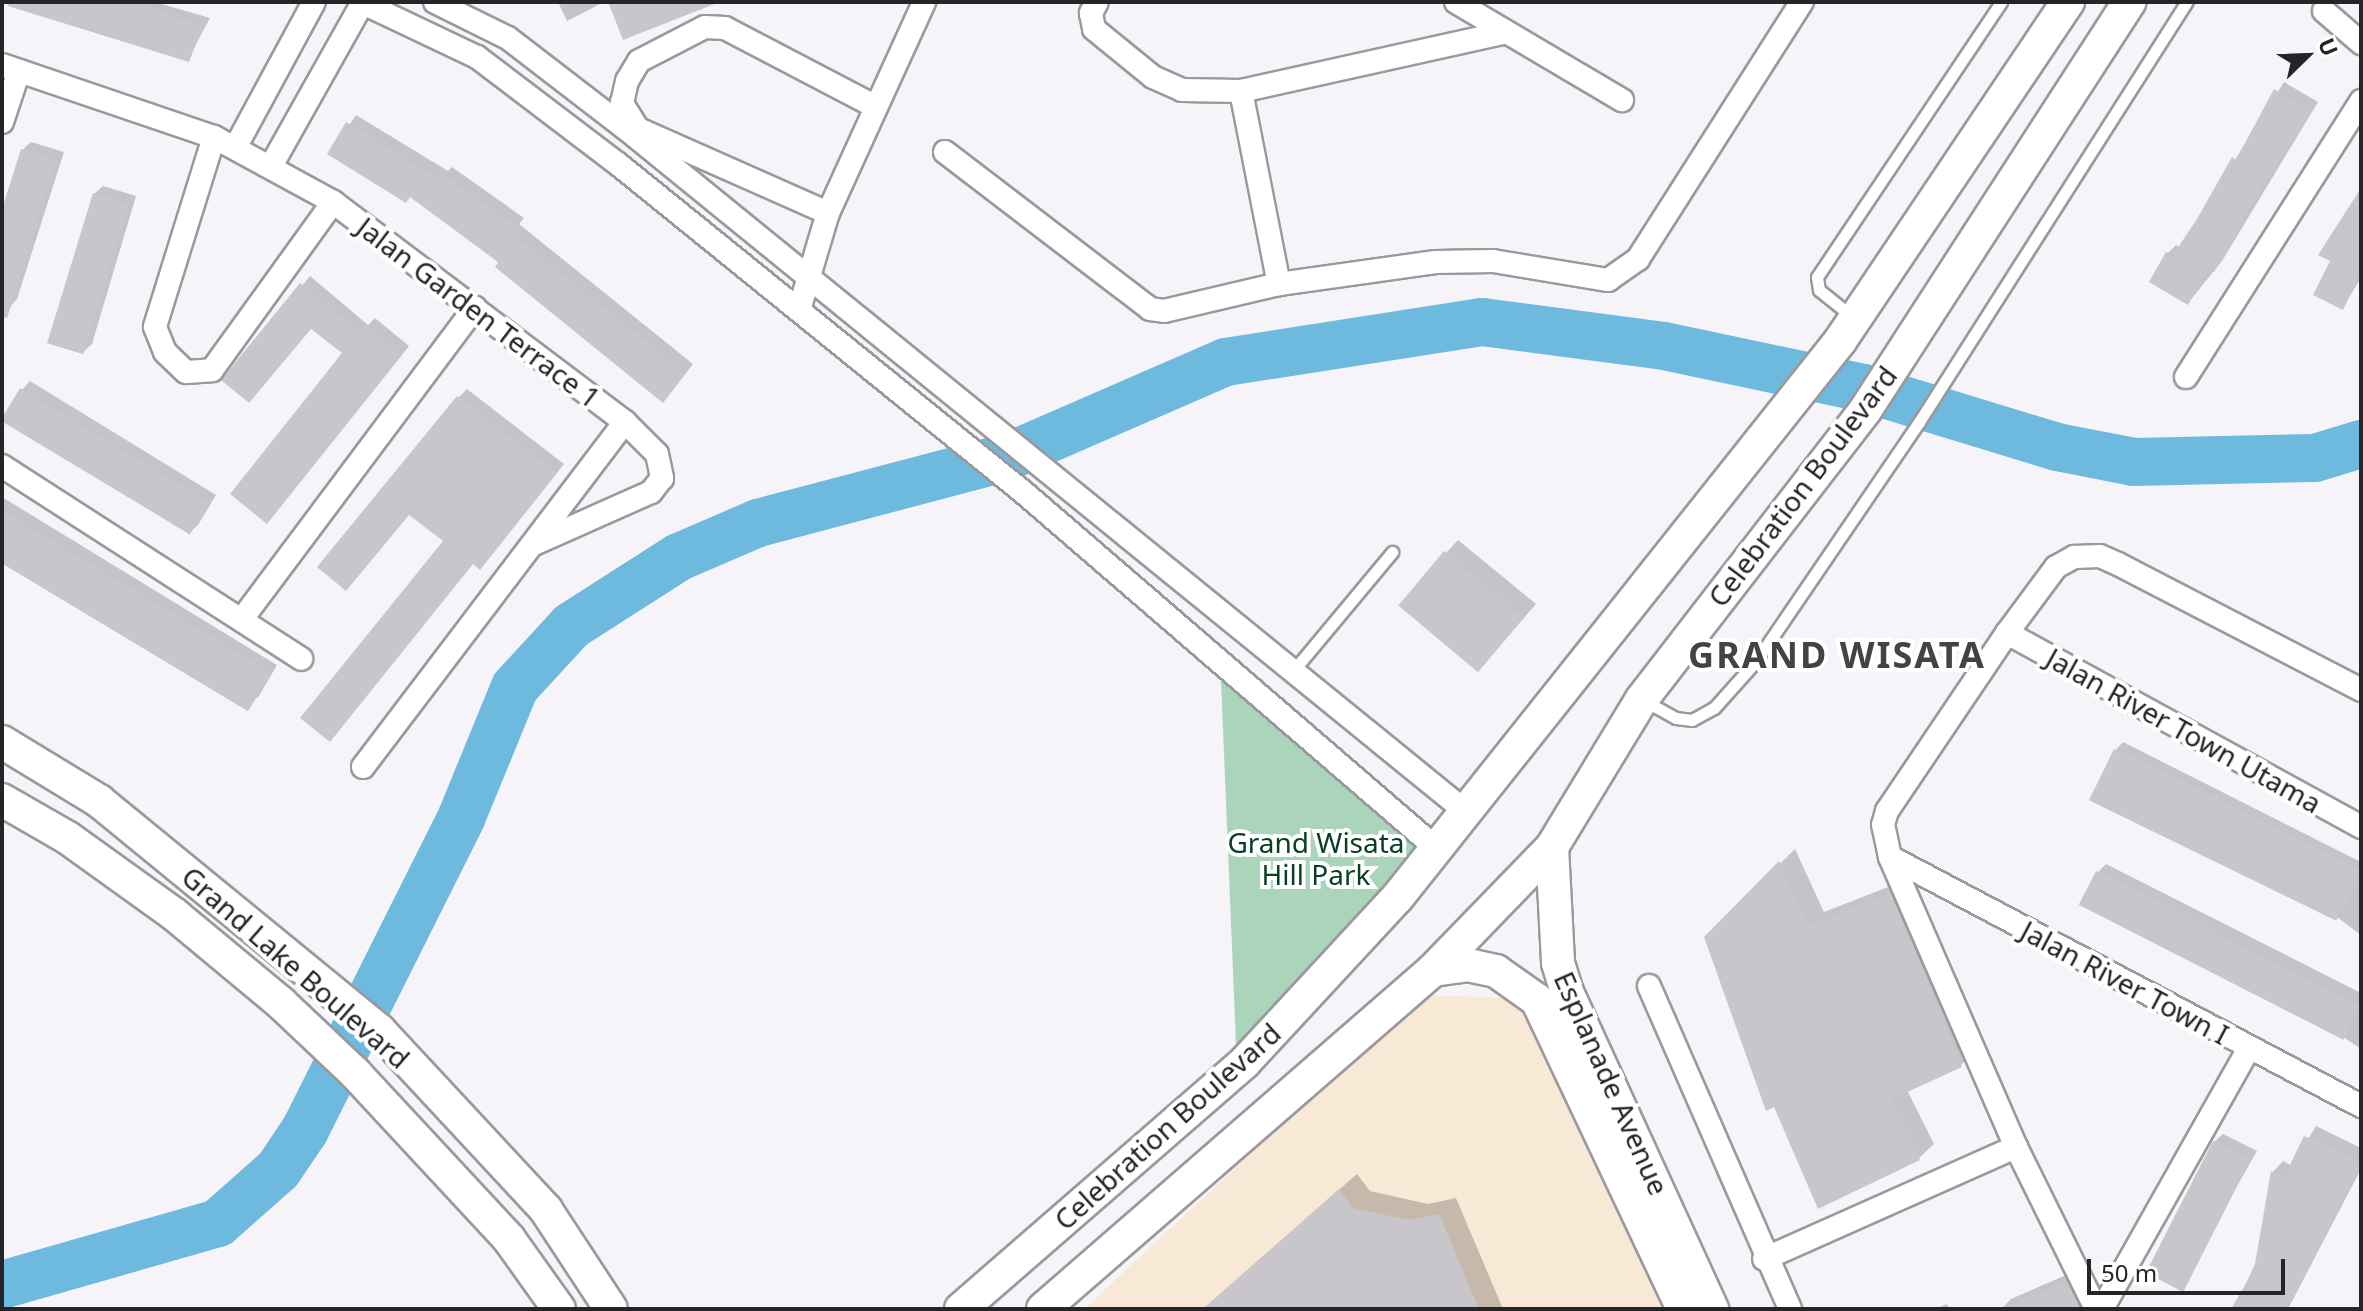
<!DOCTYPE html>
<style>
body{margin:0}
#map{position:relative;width:2363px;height:1311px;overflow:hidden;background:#f6f4f9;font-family:"Noto Sans",sans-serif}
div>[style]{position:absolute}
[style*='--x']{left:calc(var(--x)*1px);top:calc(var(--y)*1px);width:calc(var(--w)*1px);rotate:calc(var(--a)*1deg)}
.commercial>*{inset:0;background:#f8e8d6}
.green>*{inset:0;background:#abd5bb}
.shadow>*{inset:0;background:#0003}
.river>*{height:48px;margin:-24px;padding:0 24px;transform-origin:24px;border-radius:24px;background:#6ebadf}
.building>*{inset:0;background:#c8c6ca;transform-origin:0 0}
.roads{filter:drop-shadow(2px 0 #9b999d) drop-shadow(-2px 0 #9b999d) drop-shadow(0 2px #9b999d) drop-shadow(0 -2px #9b999d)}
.lane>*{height:11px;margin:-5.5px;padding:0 5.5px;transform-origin:5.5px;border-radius:5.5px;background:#fff}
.street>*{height:22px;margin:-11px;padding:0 11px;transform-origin:11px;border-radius:11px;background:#fff}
.secondary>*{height:32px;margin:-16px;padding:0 16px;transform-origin:16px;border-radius:16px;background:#fff}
span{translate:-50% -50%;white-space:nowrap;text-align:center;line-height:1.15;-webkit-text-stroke:8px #fff;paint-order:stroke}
.street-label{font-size:28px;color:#252426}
.park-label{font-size:28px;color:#074026}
.district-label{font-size:36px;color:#444246;font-weight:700;letter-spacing:2px}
.frame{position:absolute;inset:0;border:4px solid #252426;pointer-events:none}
.north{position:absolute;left:2267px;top:16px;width:80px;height:80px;-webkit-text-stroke:6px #fff;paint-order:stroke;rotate:67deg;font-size:22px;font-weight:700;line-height:32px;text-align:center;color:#252426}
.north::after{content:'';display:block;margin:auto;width:28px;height:36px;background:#252426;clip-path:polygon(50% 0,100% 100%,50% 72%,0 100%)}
.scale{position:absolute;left:2087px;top:1259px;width:198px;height:36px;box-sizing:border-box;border:4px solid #252426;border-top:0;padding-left:10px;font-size:24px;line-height:28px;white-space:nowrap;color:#252426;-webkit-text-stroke:6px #fff;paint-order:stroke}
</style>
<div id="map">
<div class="commercial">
<i style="clip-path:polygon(1421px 995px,1510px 998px,1544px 1035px,1664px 1309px,1084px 1309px)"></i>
</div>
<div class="green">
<i style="clip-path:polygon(1220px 656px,1437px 849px,1237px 1069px)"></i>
</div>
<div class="shadow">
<i style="clip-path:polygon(2px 2px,155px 2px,210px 18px,188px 59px)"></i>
<i style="clip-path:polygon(558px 2px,604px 2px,567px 21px)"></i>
<i style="clip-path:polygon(2284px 82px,2318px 102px,2222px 261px,2188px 303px,2168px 253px,2176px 245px,2180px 247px)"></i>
<i style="clip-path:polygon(356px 115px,448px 171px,452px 167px,524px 218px,519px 224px,693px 364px,671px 392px,411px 196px,330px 153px)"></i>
<i style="clip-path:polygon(31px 142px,64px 152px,17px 299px,9px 308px,2px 306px,2px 215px,22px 150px)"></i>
<i style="clip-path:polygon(103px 186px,136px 196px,92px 344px,83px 352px,94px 194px)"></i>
<i style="clip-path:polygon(2361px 188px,2361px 278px,2343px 307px,2332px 260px,2321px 254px)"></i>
<i style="clip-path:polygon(310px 276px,368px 325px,375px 318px,409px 346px,275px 513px,345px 353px,312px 327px,224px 380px)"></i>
<i style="clip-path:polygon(30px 381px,216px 495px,198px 525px,189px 533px,22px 390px)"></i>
<i style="clip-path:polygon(467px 389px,564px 464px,488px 559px,446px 541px,459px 397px)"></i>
<i style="clip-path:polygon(2px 497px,277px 665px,259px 696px,250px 704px,2px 552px)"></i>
<i style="clip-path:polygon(1458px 540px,1536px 604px,1478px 671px,1446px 553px)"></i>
<i style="clip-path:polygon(2123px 742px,2361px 862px,2361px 935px,2115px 751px)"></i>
<i style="clip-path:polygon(1795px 849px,1824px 912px,1906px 880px,1976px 1050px,1961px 1065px,1907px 1090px,1934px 1144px,1919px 1158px,1819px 1206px,1706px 937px)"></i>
<i style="clip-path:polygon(2106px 864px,2361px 993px,2361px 1049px,2098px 872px)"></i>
<i style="clip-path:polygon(2316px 1126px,2361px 1148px,2361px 1169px,2288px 1309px,2231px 1309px,2257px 1265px,2273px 1172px,2283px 1161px,2292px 1166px)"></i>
<i style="clip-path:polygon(2223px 1134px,2257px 1151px,2177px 1291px,2214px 1142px)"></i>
<i style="clip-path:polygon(1357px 1174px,1370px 1191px,1428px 1204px,1456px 1198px,1503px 1309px,1203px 1309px)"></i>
<i style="clip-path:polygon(2080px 1269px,2096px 1309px,2001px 1309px,2011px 1299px)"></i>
<i style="clip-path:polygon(1947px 1304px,1949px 1309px,1935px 1309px)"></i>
</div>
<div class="river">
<i style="--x:2;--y:1285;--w:225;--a:-16"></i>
<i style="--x:218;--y:1223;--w:80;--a:-41.5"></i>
<i style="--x:278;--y:1170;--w:48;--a:-56"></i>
<i style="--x:305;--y:1130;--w:351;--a:-63.4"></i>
<i style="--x:462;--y:816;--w:139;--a:-67.7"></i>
<i style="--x:515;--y:687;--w:83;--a:-47.4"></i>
<i style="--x:571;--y:626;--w:128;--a:-32.6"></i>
<i style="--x:679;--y:557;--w:86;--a:-23.3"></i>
<i style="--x:758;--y:523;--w:258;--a:-14.8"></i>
<i style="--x:1007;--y:457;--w:239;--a:-23.5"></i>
<i style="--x:1226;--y:362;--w:259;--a:-8.9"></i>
<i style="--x:1482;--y:322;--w:184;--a:7.5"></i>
<i style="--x:1664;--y:346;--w:204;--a:11.9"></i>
<i style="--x:1864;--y:388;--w:202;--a:17"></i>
<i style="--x:2057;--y:447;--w:78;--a:11"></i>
<i style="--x:2134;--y:462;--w:181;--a:-1.3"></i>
<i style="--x:2315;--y:458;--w:48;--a:-16.9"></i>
</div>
<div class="building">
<i style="clip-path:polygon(9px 2px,134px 2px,203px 26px,189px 62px,8px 6px)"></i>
<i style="clip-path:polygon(608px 2px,717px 2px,717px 3px,623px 40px)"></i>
<i style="clip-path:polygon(2274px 89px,2311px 111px,2251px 203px,2214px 272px,2209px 269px,2188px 305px,2149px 282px,2166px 252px,2173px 255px,2197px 219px,2232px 157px,2236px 160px)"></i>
<i style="clip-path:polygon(346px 122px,439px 179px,442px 174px,517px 227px,512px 234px,686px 373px,663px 403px,495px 267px,498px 262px,410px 197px,406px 203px,327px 154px)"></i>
<i style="clip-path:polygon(21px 149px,57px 160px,7px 318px,2px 317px,2px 209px)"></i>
<i style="clip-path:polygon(2361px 188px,2361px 272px,2343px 310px,2313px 295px,2330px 261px,2318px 255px)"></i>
<i style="left:93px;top:193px;width:38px;height:157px;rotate:17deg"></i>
<i style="clip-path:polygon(300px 283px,360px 332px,365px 325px,402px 355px,267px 524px,230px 494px,342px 353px,311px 329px,249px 403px,221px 380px)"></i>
<i style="left:20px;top:388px;width:221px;height:38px;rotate:31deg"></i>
<i style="clip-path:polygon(457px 396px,557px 473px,480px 570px,473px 564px,330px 742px,300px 718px,443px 541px,409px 515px,346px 591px,317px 567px)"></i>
<i style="left:2px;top:511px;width:314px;height:45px;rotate:31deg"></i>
<i style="left:1444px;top:551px;width:104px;height:71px;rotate:40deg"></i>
<i style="left:2114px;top:749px;width:275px;height:57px;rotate:26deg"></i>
<i style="clip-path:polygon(1779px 861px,1809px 926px,1891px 893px,1962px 1067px,1890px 1100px,1920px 1160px,1818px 1209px,1774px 1107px,1766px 1111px,1704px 937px)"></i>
<i style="left:2096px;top:871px;width:297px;height:38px;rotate:27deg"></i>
<i style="clip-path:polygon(2304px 1136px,2361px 1163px,2288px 1309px,2234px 1309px,2255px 1264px,2271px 1171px,2284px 1177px)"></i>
<i style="left:2213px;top:1141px;width:42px;height:148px;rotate:27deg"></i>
<i style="clip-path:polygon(1339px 1189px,1353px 1208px,1409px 1220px,1439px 1214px,1479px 1309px,1203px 1309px)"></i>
<i style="clip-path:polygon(2067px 1281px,2080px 1309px,2001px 1309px)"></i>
</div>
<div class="roads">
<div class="lane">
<i style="--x:1854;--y:318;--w:45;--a:-141.3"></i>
<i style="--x:1819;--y:290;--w:13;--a:-99"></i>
<i style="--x:1817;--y:277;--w:331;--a:-56.2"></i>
<i style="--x:1293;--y:671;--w:155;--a:-50.2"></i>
<i style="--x:1645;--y:701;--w:35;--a:29"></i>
<i style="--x:1676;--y:718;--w:16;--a:7"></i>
<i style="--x:1692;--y:720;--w:25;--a:-29"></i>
<i style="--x:1714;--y:708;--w:63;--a:-48.2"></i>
<i style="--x:1756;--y:661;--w:289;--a:-55.7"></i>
<i style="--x:1919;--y:422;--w:498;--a:-57.5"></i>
</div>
<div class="street">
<i style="--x:361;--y:2;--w:128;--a:25.4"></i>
<i style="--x:477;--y:57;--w:177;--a:37.2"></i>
<i style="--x:618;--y:164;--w:520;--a:38.99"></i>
<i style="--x:1022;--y:491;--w:548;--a:40.78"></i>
<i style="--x:435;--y:2;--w:81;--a:26.3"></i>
<i style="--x:508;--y:38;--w:148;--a:37.6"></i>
<i style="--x:625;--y:128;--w:1083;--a:39.11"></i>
<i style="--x:1097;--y:2;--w:13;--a:119"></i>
<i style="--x:1091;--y:13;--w:16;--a:79"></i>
<i style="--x:1094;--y:29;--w:76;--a:39.1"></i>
<i style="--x:1153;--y:77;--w:32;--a:24"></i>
<i style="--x:1182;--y:90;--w:59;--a:1"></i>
<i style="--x:1241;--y:91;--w:268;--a:-12.5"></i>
<i style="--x:1456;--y:2;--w:193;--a:30.6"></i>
<i style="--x:2324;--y:11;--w:49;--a:40.9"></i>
<i style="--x:2;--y:65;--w:224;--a:18.8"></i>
<i style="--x:214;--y:137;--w:136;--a:28.6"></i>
<i style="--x:333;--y:202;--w:366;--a:37"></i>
<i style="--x:625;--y:422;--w:45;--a:45"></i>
<i style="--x:657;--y:454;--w:25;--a:78"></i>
<i style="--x:662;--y:478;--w:18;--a:128"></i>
<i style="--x:651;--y:492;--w:128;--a:156"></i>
<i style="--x:1241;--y:91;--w:197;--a:78.9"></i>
<i style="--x:2;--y:122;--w:54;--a:-71.6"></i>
<i style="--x:214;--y:137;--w:199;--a:107.3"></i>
<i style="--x:155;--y:327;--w:27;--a:68"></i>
<i style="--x:165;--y:352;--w:29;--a:44"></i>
<i style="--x:186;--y:372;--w:26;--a:-4"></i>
<i style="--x:212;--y:370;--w:207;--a:-54.2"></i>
<i style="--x:235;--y:148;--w:166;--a:-61.6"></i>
<i style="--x:945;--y:152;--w:258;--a:37.4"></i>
<i style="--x:1150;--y:309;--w:14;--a:8"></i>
<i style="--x:1164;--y:311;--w:118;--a:-13.2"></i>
<i style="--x:1279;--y:284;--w:158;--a:-8"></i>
<i style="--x:1435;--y:262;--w:58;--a:-1"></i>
<i style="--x:1493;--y:261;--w:117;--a:9.4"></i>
<i style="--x:1608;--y:280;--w:37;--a:-35"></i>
<i style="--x:1638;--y:259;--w:305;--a:-57.5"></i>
<i style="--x:271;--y:166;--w:188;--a:-60.7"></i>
<i style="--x:828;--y:213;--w:208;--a:-156.1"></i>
<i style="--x:638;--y:129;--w:31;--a:-122"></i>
<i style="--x:622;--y:103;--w:23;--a:-77"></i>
<i style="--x:627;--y:81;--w:23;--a:-59"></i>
<i style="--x:639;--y:61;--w:74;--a:-27.3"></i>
<i style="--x:705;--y:27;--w:20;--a:3"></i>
<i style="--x:725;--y:28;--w:170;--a:27.6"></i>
<i style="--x:799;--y:310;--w:101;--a:-73.4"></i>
<i style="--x:828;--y:213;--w:232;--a:-65.5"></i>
<i style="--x:2186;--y:377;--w:327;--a:-57.6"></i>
<i style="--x:2;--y:466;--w:356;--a:32.8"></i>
<i style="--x:242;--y:619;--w:389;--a:-53.2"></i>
<i style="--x:2007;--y:633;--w:404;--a:28.7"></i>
<i style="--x:363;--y:767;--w:433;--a:-52.8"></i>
<i style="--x:1890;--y:857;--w:533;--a:27.86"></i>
<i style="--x:1649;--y:986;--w:352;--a:66.4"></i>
<i style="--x:1764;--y:1259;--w:276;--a:-24"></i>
<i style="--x:2096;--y:1309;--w:181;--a:-116.3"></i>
<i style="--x:2016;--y:1147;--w:316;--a:-113.5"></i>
<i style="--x:1890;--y:857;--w:33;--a:-102"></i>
<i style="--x:1883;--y:825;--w:15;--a:-74"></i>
<i style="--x:1887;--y:811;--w:215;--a:-56"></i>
<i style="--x:2007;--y:633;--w:82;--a:-53.4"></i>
<i style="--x:2056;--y:567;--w:21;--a:-29"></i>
<i style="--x:2074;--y:557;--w:26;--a:-2"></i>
<i style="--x:2100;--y:556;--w:20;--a:24"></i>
<i style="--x:2118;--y:564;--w:274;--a:27.4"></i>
<i style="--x:2102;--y:1309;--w:300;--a:-60.6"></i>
</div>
<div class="secondary">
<i style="--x:2;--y:742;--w:114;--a:31.3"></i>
<i style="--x:99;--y:801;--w:362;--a:39.3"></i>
<i style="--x:379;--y:1030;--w:246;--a:47.1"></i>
<i style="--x:546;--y:1210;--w:118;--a:56.7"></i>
<i style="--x:2;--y:800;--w:76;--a:29.9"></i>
<i style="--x:68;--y:838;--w:132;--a:35.7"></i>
<i style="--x:175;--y:915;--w:138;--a:39.7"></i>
<i style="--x:281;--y:1003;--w:102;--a:43.4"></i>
<i style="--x:355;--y:1073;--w:226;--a:47.1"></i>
<i style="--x:509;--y:1239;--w:86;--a:54.5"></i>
<i style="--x:1552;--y:847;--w:116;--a:87"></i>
<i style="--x:1558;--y:963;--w:30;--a:73"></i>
<i style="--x:1567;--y:992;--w:349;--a:65.4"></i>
<i style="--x:1433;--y:970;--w:35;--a:-8"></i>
<i style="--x:1468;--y:965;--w:29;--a:12"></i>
<i style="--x:1496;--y:971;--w:50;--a:35.3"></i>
<i style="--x:1537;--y:1000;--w:342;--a:64.7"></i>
<i style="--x:961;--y:1309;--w:375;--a:-41"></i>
<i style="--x:1244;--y:1063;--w:225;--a:-47.2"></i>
<i style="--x:1397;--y:898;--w:712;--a:-51.5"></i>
<i style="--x:1840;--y:341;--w:409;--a:-56.1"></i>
<i style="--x:1043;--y:1309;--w:517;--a:-41"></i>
<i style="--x:1433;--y:970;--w:171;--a:-45.9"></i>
<i style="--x:1552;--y:847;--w:173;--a:-58.7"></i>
<i style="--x:1642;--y:699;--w:366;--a:-52.3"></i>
<i style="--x:1866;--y:409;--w:485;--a:-57.1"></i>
</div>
</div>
<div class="street-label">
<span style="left:479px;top:312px;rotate:37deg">Jalan Garden Terrace 1</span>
<span style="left:1802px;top:486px;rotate:-53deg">Celebration Boulevard</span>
<span style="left:2184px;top:730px;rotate:29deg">Jalan River Town Utama</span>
<span style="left:296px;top:967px;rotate:41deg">Grand Lake Boulevard</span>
<span style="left:2125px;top:982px;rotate:28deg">Jalan River Town I</span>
<span style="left:1612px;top:1083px;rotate:66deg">Esplanade Avenue</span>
<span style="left:1167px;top:1126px;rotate:-42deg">Celebration Boulevard</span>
</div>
<div class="park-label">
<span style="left:1316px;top:858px">Grand Wisata<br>Hill Park</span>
</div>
<div class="district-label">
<span style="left:1837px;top:655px">GRAND WISATA</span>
</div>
<div class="frame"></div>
<div class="north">U</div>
<div class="scale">50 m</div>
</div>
